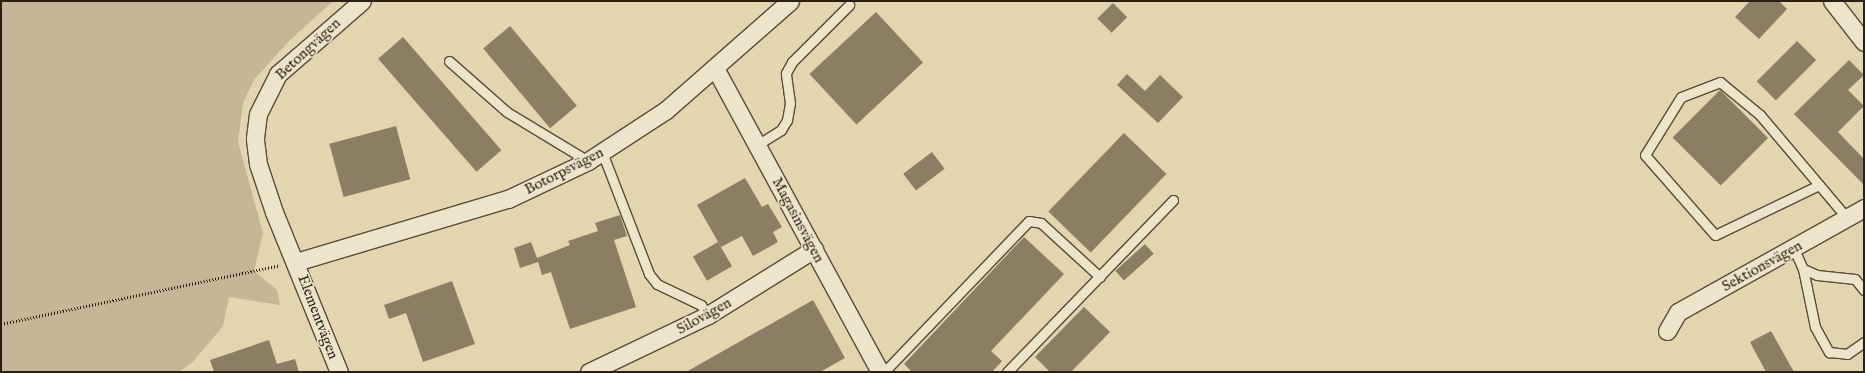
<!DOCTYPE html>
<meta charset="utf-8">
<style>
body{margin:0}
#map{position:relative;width:1865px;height:373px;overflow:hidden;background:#e4d5b1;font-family:"IM FELL English",serif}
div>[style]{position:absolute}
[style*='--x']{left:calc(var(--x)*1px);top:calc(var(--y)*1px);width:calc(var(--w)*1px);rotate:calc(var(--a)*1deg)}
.green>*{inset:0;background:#c4b696}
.building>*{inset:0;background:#8b7e64;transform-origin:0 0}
.path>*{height:2.5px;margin-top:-1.25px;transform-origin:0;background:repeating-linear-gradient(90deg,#2a1f10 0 1px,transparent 0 3px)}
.roads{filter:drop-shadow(1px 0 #584c38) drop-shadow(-1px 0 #584c38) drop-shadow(0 1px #584c38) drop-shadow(0 -1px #584c38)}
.service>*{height:9px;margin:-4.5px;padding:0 4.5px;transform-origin:4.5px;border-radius:4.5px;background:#ede4cc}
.minor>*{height:17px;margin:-8.5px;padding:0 8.5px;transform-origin:8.5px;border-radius:8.5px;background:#ede4cc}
span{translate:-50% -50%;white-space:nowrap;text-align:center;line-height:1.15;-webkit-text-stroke:3.5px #ede4cc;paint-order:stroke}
.street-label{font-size:15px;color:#2a1f10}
.frame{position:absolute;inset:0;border:2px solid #2a1f10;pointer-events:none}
</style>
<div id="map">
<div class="green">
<i style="clip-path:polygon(1px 1px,333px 1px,288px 42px,254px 80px,243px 103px,238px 142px,263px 233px,254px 271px,277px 290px,280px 305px,229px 297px,223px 326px,192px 363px,179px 372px,1px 372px)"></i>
</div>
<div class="building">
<i style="clip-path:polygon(1750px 1px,1779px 1px,1787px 9px,1759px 39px,1735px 17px)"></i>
<i style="left:1113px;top:3px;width:20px;height:22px;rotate:45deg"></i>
<i style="left:876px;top:12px;width:69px;height:91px;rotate:47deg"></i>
<i style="left:510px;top:26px;width:104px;height:35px;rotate:50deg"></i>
<i style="left:403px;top:37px;width:150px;height:33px;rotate:49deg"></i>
<i style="left:1797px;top:41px;width:27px;height:57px;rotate:45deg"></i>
<i style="clip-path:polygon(1849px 60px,1864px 75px,1848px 90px,1864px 106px,1838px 132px,1864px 159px,1864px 185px,1794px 114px)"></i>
<i style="clip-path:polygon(1127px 74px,1145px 91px,1160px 75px,1183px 97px,1158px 123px,1117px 85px)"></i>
<i style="left:1720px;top:90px;width:68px;height:67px;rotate:45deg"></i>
<i style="left:396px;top:126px;width:55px;height:69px;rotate:75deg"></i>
<i style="left:1124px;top:133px;width:59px;height:109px;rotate:44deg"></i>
<i style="left:932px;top:152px;width:21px;height:36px;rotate:53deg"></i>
<i style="clip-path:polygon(745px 178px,762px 207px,768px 204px,782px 227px,773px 232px,778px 242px,753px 256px,742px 236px,721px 247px,697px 205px)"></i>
<i style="clip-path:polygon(620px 215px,627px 236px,614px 240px,636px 307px,570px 329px,551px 272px,542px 275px,538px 262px,520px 268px,514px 248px,531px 242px,537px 258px,570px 245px,568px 241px,598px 231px,595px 223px)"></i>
<i style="clip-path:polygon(1024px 237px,1064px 274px,991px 351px,1002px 361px,992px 372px,912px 372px,904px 364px)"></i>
<i style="left:718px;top:242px;width:28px;height:29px;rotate:60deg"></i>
<i style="left:1145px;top:244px;width:13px;height:40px;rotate:48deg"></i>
<i style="clip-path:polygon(452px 281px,475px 344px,423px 362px,406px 313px,389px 319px,384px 305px)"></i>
<i style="clip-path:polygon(813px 300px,845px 358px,820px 372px,686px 372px)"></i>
<i style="clip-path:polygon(1084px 307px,1110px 332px,1071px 372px,1050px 372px,1035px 357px)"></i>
<i style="clip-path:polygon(1771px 331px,1794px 372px,1766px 372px,1750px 342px)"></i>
<i style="clip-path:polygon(269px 340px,277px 364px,295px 359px,299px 372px,214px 372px,210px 360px)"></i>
</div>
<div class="path">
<i style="--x:1;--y:324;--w:285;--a:-11.9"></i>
</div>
<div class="roads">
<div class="service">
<i style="--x:449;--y:61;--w:77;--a:41.3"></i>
<i style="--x:507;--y:112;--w:95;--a:31.2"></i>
<i style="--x:757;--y:145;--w:28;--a:-32"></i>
<i style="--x:781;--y:130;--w:12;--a:-59"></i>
<i style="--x:787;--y:120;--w:17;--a:-80"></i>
<i style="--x:790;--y:103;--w:30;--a:-98"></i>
<i style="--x:786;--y:73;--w:13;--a:-61"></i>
<i style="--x:792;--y:62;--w:81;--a:-45"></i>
<i style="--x:602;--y:152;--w:131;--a:68.9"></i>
<i style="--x:649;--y:274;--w:13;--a:51"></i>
<i style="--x:657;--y:284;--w:49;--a:25.5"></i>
<i style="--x:701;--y:305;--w:12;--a:55"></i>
<i style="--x:1819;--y:185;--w:115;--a:154.3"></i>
<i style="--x:1715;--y:235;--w:106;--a:-131.2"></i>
<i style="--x:1645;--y:155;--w:68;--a:-58.2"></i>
<i style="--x:1681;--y:97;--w:42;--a:-21"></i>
<i style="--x:1720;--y:82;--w:52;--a:39.5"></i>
<i style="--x:1760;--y:115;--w:135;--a:49.8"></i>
<i style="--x:1794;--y:249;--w:22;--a:66"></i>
<i style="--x:1803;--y:269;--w:59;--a:78.3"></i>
<i style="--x:1815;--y:327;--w:29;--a:61"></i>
<i style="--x:1829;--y:352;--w:18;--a:6"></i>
<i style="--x:1847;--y:354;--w:21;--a:-35"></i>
<i style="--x:1803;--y:269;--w:15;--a:23"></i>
<i style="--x:1817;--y:275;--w:38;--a:6"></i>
<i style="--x:1855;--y:279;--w:14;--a:51"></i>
<i style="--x:884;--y:372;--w:209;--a:-46.2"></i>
<i style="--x:1029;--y:221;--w:12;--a:9"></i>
<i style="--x:1041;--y:223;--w:80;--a:42.5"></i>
<i style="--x:1007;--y:372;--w:239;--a:-46"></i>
</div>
<div class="minor">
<i style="--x:1832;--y:1;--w:52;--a:52"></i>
<i style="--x:715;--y:68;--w:346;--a:61.5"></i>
<i style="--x:296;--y:262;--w:221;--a:-16.6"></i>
<i style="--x:508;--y:199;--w:89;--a:-25.4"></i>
<i style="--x:588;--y:161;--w:93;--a:-33.2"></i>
<i style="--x:666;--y:110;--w:165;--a:-41.3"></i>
<i style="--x:1667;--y:331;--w:22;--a:-60"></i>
<i style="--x:1678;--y:312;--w:213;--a:-29.2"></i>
<i style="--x:339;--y:372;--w:173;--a:-112.1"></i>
<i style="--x:274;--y:212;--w:51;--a:-108.4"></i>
<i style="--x:258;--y:164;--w:26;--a:-97"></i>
<i style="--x:255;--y:138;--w:24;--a:-83"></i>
<i style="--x:258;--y:114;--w:45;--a:-63.4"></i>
<i style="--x:278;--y:74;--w:111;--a:-41"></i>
<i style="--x:589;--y:372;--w:132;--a:-25.6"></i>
<i style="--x:708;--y:315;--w:125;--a:-31.9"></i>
</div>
</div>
<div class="street-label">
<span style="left:308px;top:49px;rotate:-43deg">Betongvägen</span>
<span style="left:564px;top:171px;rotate:-27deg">Botorpsvägen</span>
<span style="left:798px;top:220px;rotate:62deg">Magasinsvägen</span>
<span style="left:1762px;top:266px;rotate:-29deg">Sektionsvägen</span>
<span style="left:704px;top:316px;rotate:-29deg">Silovägen</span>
<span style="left:318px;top:317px;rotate:69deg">Elementvägen</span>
</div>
<div class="frame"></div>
</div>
